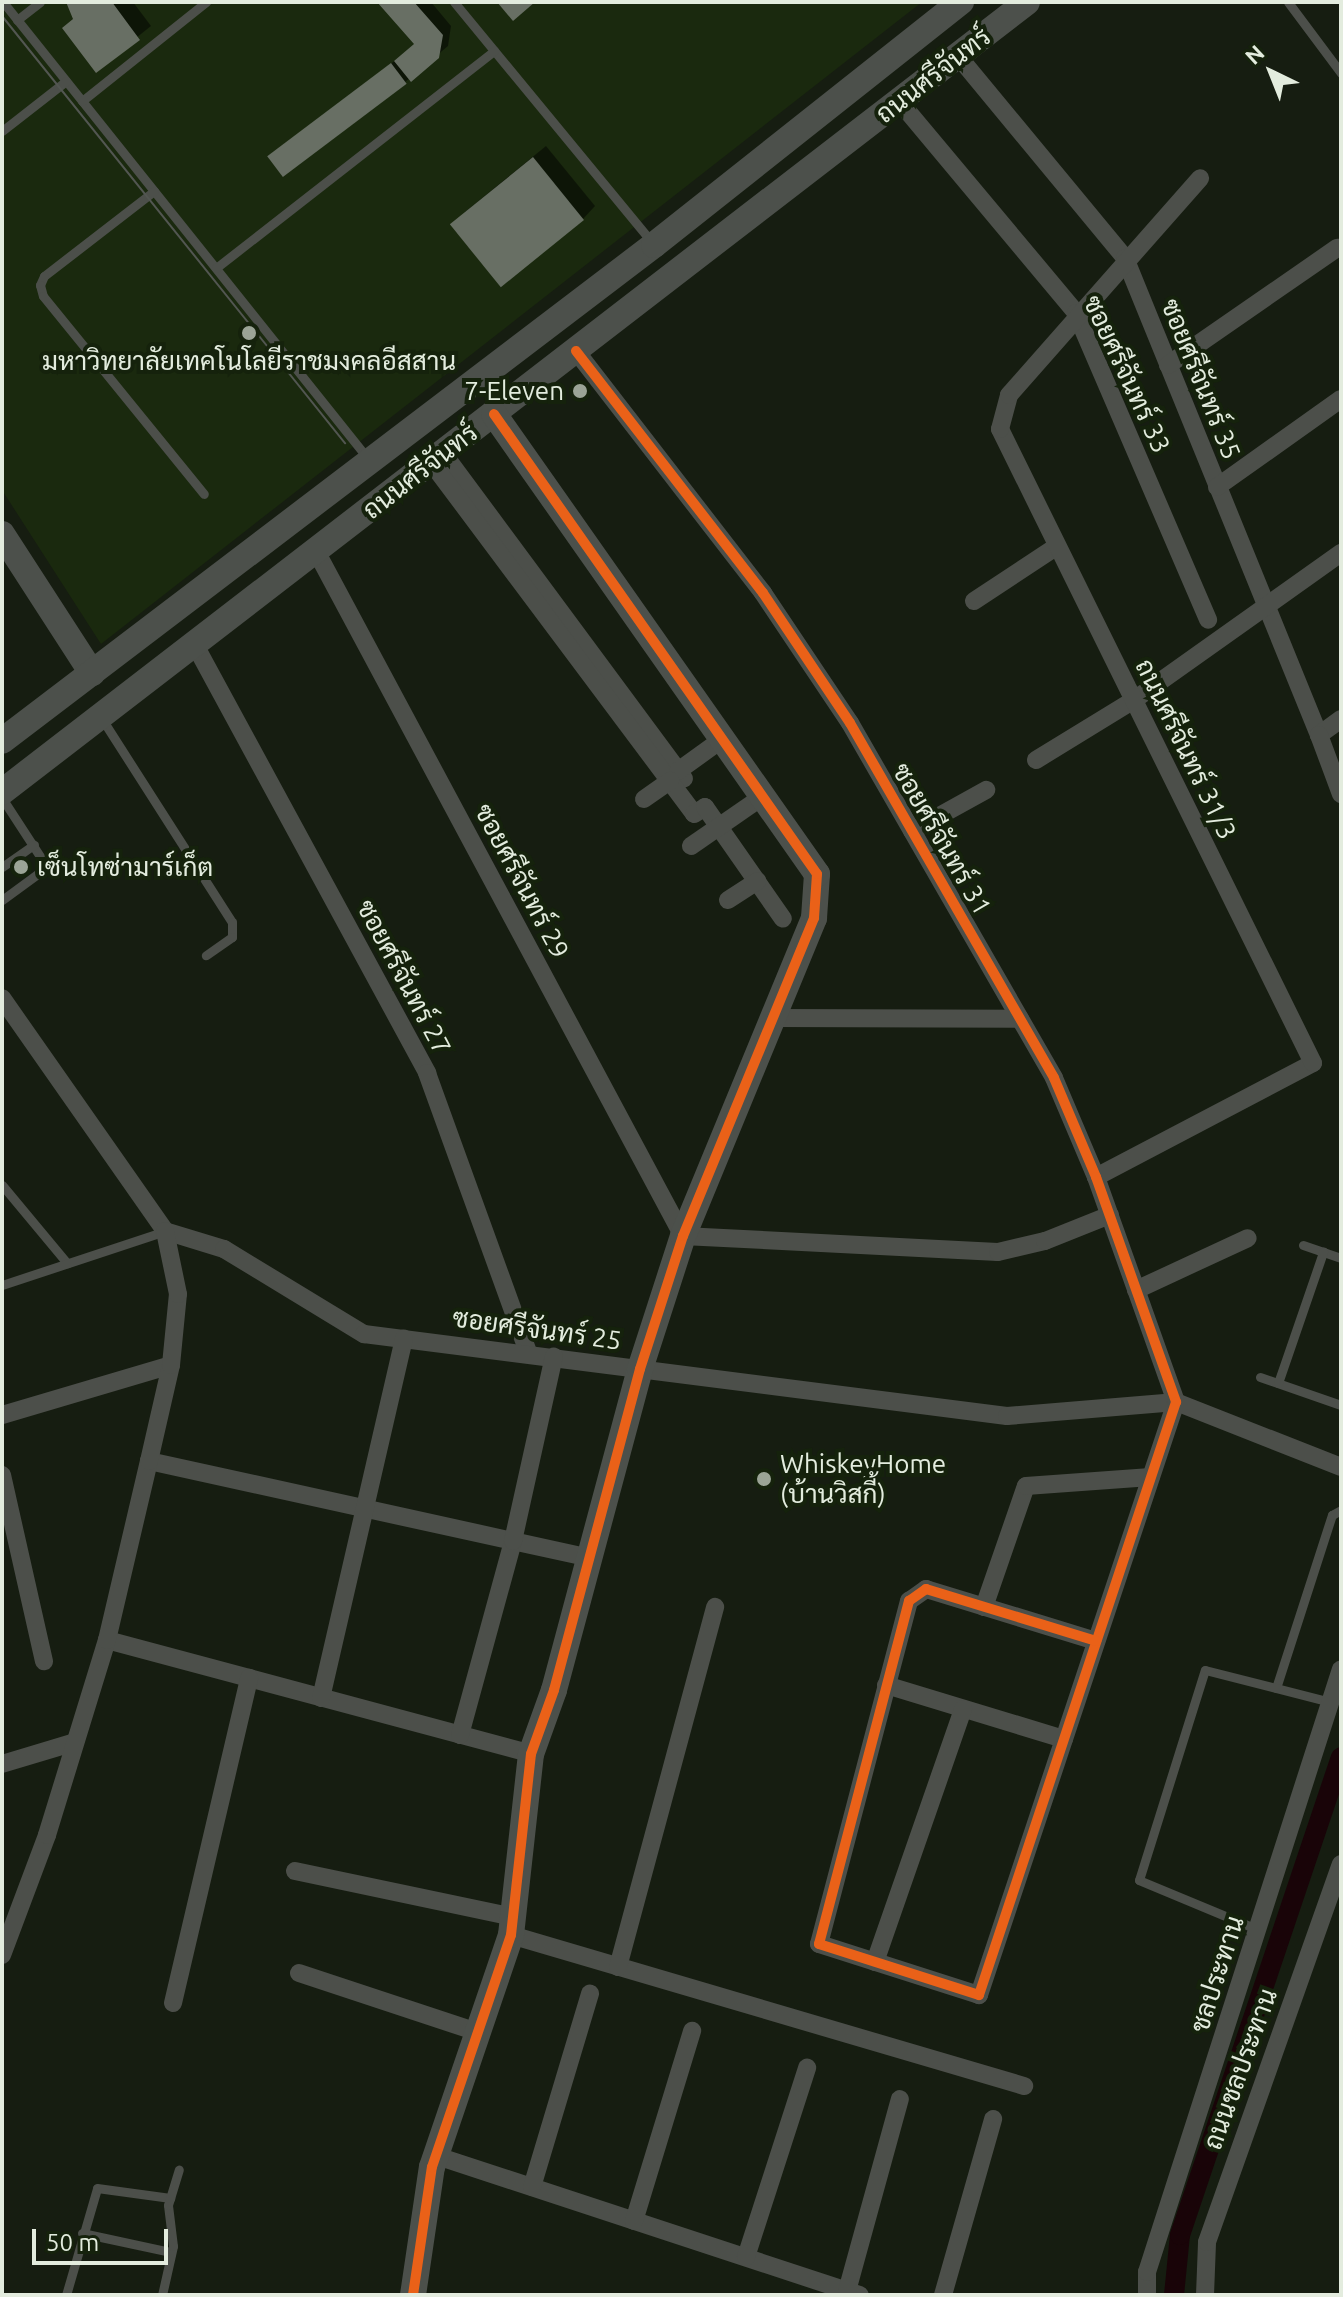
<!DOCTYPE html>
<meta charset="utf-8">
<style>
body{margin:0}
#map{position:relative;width:1343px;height:2297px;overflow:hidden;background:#161d11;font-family:Ubuntu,Sarabun,sans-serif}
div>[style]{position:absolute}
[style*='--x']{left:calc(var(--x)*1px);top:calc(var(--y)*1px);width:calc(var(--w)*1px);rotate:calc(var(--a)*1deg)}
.built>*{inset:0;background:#1a290e}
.shadow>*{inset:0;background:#0007}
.canal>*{height:20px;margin:-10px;padding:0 10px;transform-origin:10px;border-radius:10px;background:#190408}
.building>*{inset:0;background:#686f64;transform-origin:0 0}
.lane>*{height:9px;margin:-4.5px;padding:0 4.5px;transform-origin:4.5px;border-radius:4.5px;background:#4c4f4a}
.street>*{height:18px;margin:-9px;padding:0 9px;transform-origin:9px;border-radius:9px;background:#4c4f4a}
.secondary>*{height:26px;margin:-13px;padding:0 13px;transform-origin:13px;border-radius:13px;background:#4c504b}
.tram>*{height:2px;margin:-1px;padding:0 1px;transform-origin:1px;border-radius:1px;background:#525651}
.cycleway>*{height:10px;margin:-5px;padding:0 5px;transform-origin:5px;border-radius:5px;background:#ea6118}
.dots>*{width:22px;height:22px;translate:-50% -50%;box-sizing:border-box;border:4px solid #15220c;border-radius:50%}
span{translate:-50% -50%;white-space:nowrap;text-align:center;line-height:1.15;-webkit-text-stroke:8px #15220c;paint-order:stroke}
.street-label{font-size:26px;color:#e3ecde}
.poi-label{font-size:26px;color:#e3ecde}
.right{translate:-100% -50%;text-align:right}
.left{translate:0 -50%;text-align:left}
.frame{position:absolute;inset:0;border:4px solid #e3ecde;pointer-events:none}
.north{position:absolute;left:1231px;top:32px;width:80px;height:80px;-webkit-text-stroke:6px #15220c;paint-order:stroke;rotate:317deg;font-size:22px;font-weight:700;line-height:32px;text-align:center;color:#e3ecde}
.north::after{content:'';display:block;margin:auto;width:28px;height:36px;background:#e3ecde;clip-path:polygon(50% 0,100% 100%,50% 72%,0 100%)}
.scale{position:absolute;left:32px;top:2229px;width:136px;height:36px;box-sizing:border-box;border:4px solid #e3ecde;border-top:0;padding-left:10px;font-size:24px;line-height:28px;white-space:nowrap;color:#e3ecde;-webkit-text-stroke:6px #15220c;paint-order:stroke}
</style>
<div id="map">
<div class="built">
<i style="clip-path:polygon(2px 2px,922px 2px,101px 644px,2px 490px)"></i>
</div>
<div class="shadow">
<i style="clip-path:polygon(67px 2px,133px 2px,151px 26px,96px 70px)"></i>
<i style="clip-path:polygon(380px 2px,431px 2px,451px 26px,448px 46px,405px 82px,281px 150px,416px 44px)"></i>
<i style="clip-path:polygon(546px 146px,595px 206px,583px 219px,465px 212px)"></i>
</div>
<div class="canal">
<i style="--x:1174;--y:2295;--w:60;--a:-84.3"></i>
<i style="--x:1180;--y:2235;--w:504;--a:-71.39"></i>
</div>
<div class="building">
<i style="clip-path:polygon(66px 2px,112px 2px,140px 40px,96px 73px,62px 28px,73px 19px)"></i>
<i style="clip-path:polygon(377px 2px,414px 2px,443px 35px,439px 58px,411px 82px,394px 61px,414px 44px)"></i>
<i style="clip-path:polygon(497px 2px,535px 2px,513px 21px)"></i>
<i style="left:391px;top:63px;width:26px;height:155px;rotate:53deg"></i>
<i style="left:533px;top:157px;width:81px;height:107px;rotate:51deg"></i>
</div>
<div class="lane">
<i style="--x:3;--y:2;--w:586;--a:51.37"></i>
<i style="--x:454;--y:2;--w:313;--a:50.5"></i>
<i style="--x:1288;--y:2;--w:89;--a:53.3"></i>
<i style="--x:17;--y:20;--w:29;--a:-38"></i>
<i style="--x:82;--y:101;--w:159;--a:-38.6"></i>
<i style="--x:2;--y:131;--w:81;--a:-38"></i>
<i style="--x:154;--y:191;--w:139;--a:142.3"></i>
<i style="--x:44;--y:276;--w:10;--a:114"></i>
<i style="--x:40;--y:285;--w:11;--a:75"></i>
<i style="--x:43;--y:296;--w:255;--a:50.9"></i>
<i style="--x:216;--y:268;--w:353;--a:-38"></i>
<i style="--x:102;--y:719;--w:241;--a:57.4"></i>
<i style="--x:232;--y:922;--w:15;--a:90"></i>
<i style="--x:232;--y:937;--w:32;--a:145"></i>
<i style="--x:2;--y:798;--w:82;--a:56.9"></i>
<i style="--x:47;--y:867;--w:56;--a:143.7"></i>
<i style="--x:2;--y:867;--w:39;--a:-35"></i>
<i style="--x:2;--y:1185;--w:102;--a:50.2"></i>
<i style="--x:1303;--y:1245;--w:40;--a:18.9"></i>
<i style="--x:2;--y:1285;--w:172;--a:-18.3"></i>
<i style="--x:1260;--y:1377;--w:86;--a:19.1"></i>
<i style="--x:1278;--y:1383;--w:139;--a:-71"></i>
<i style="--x:1276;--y:1688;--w:182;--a:-72.1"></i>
<i style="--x:1332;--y:1515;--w:10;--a:-29"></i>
<i style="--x:1259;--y:1930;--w:130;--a:-157.4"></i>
<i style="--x:1139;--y:1880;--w:220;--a:-72.6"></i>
<i style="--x:1205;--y:1670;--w:130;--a:14.3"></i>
<i style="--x:82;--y:2233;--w:91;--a:12.1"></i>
<i style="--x:66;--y:2295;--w:111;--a:-73.8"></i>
<i style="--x:97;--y:2188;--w:74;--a:7.8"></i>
<i style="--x:162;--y:2295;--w:50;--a:-77.3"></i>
<i style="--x:173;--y:2246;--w:41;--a:-97"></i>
<i style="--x:168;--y:2205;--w:37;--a:-73"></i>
</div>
<div class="street">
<i style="--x:958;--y:56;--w:262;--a:50.4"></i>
<i style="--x:1125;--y:258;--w:515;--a:67.87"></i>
<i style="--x:1319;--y:735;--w:27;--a:-36"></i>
<i style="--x:899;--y:101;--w:276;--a:50.1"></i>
<i style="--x:1076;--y:313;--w:334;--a:66.7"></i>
<i style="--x:576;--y:351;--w:306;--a:52.3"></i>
<i style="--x:763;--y:593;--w:156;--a:56.2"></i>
<i style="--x:850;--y:723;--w:409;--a:60.1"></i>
<i style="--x:1054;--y:1078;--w:108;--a:67"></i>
<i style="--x:1096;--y:1177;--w:239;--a:70.4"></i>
<i style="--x:1176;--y:1402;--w:625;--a:108.38"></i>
<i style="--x:979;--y:1995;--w:168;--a:-162.3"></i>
<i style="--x:819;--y:1944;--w:355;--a:-75.3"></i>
<i style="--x:909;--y:1601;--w:21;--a:-35"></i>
<i style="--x:926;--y:1589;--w:178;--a:17"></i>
<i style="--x:1168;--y:365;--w:206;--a:-34.7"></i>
<i style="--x:443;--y:453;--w:405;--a:53.5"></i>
<i style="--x:431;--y:462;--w:439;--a:53.2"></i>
<i style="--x:694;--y:814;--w:13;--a:-32"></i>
<i style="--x:705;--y:807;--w:136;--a:55.1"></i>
<i style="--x:1217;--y:487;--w:152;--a:-35.4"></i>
<i style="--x:316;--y:551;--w:777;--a:61.82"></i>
<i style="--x:683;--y:1236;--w:315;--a:2.9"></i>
<i style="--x:998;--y:1252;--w:48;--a:-13.2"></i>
<i style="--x:1045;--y:1241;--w:70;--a:-21.8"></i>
<i style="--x:974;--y:601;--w:98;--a:-33.4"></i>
<i style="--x:195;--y:645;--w:487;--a:61.5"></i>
<i style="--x:427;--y:1073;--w:297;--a:70.1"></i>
<i style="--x:1319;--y:735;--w:63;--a:69.6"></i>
<i style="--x:1036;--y:760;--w:115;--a:-31.5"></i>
<i style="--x:1134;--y:700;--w:254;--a:-35.4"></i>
<i style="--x:678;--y:771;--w:44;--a:-35.8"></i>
<i style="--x:644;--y:799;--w:32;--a:-35"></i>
<i style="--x:912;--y:831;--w:85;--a:-29"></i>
<i style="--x:691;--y:846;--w:75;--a:-34.7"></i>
<i style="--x:728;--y:900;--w:35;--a:-33"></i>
<i style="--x:2;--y:998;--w:284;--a:55"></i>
<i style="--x:165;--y:1231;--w:62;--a:17"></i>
<i style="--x:224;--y:1249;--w:164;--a:31.3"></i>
<i style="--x:364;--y:1334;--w:648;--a:7.27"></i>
<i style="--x:1007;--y:1416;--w:170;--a:-4.7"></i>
<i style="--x:1176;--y:1402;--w:177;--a:21.5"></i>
<i style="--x:773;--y:1018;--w:247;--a:0.2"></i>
<i style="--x:1096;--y:1177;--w:245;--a:-27.7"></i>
<i style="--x:1313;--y:1063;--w:707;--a:-116.28"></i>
<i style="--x:1000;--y:429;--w:35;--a:-75"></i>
<i style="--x:1009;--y:395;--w:289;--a:-48.6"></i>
<i style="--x:1136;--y:1290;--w:123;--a:-24.9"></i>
<i style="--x:2;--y:1415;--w:176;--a:-16.5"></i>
<i style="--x:149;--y:1461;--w:452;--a:12.4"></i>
<i style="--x:2;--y:1475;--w:191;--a:77.3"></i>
<i style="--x:984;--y:1607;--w:128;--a:-70.9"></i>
<i style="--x:1026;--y:1486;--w:125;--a:-4.1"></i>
<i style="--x:107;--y:1640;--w:439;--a:15"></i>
<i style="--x:886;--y:1685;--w:186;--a:16.9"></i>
<i style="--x:321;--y:1698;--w:369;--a:-77"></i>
<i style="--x:460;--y:1735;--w:201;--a:-74.7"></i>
<i style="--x:513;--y:1541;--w:189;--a:-77.5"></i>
<i style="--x:2;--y:1764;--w:76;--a:-16.8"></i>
<i style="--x:295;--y:1871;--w:223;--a:11.9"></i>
<i style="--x:511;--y:1935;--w:535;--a:16.4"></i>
<i style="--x:2;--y:1955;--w:128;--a:-69.4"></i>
<i style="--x:47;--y:1835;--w:204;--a:-72.9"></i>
<i style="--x:107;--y:1640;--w:184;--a:-76.8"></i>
<i style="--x:149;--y:1461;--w:98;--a:-77.1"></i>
<i style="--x:171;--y:1365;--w:71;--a:-84.4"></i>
<i style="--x:178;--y:1294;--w:64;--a:-101.7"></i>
<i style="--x:875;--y:1962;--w:268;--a:-70.8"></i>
<i style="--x:618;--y:1967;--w:373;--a:-74.9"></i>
<i style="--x:299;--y:1973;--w:188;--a:18.3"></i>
<i style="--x:173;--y:2003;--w:334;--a:-76.8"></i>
<i style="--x:437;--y:2156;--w:445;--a:18.2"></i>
<i style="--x:532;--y:2187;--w:202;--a:-73.3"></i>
<i style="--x:634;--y:2221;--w:199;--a:-73"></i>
<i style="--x:746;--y:2257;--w:199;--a:-72.1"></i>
<i style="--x:847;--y:2291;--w:199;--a:-74.6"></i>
<i style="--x:943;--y:2295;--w:183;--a:-74.1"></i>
<i style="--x:1147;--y:2295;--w:23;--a:-90"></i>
<i style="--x:1147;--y:2272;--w:633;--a:-72.17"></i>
<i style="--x:1205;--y:2295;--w:53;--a:-87.8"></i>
<i style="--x:1207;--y:2242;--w:401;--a:-70.5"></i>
</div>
<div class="secondary">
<i style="--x:2;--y:534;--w:166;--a:57.1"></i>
<i style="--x:2;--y:741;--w:819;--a:-37.26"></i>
<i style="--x:654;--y:245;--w:392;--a:-38.4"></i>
<i style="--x:2;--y:792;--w:1294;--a:-37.62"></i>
<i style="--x:413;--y:2295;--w:129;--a:-81.6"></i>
<i style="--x:432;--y:2167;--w:245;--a:-71.2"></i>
<i style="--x:511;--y:1935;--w:182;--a:-83.7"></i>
<i style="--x:531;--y:1754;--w:68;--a:-70.2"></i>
<i style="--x:554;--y:1690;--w:332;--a:-75"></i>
<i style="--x:640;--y:1369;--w:140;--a:-72.1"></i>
<i style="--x:683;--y:1236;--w:344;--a:-67.6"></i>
<i style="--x:814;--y:918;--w:44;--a:-86.1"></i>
<i style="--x:817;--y:874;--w:562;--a:-125.08"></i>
</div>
<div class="tram">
<i style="--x:2;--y:16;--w:548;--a:51.23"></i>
</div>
<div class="cycleway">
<i style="--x:576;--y:351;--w:306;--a:52.3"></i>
<i style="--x:763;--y:593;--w:156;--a:56.2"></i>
<i style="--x:850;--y:723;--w:409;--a:60.1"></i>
<i style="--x:1054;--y:1078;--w:108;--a:67"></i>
<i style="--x:1096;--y:1177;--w:239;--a:70.4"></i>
<i style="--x:1176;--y:1402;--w:625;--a:108.38"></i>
<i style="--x:979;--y:1995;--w:168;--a:-162.3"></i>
<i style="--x:819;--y:1944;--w:355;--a:-75.3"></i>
<i style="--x:909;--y:1601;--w:21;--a:-35"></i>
<i style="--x:926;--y:1589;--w:178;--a:17"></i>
<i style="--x:413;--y:2295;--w:129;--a:-81.6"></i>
<i style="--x:432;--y:2167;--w:245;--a:-71.2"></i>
<i style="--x:511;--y:1935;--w:182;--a:-83.7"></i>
<i style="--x:531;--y:1754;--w:68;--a:-70.2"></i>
<i style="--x:554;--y:1690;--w:332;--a:-75"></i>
<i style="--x:640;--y:1369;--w:140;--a:-72.1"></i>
<i style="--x:683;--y:1236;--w:344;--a:-67.6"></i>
<i style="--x:814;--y:918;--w:44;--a:-86.1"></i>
<i style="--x:817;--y:874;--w:562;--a:-125.08"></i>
</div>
<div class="dots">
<i style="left:249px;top:333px;background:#9ba496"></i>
<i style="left:580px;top:391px;background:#9ba496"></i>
<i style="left:21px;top:867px;background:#9ba496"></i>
<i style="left:764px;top:1479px;background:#9ba496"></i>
</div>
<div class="street-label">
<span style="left:933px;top:75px;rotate:-38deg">ถนนศรีจันทร์</span>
<span style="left:1127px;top:374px;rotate:65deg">ซอยศรีจันทร์ 33</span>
<span style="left:1201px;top:379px;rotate:68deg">ซอยศรีจันทร์ 35</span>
<span style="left:420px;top:471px;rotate:-38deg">ถนนศรีจันทร์</span>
<span style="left:1186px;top:749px;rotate:64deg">ถนนศรีจันทร์ 31/3</span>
<span style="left:942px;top:839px;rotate:60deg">ซอยศรีจันทร์ 31</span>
<span style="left:522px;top:881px;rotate:62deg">ซอยศรีจันทร์ 29</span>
<span style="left:404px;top:977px;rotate:62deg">ซอยศรีจันทร์ 27</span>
<span style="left:537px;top:1329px;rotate:8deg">ซอยศรีจันทร์ 25</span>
<span style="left:1217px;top:1974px;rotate:-72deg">ชลประทาน</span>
<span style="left:1240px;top:2069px;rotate:-70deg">ถนนชลประทาน</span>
</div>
<div class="poi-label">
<span style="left:249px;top:361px">มหาวิทยาลัยเทคโนโลยีราชมงคลอีสสาน</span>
<span class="right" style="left:564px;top:391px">7-Eleven</span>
<span class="left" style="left:37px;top:867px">เซ็นโทซ่ามาร์เก็ต</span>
<span class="left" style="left:780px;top:1479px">WhiskeyHome<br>(บ้านวิสกี้)</span>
</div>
<div class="frame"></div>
<div class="north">N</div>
<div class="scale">50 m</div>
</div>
